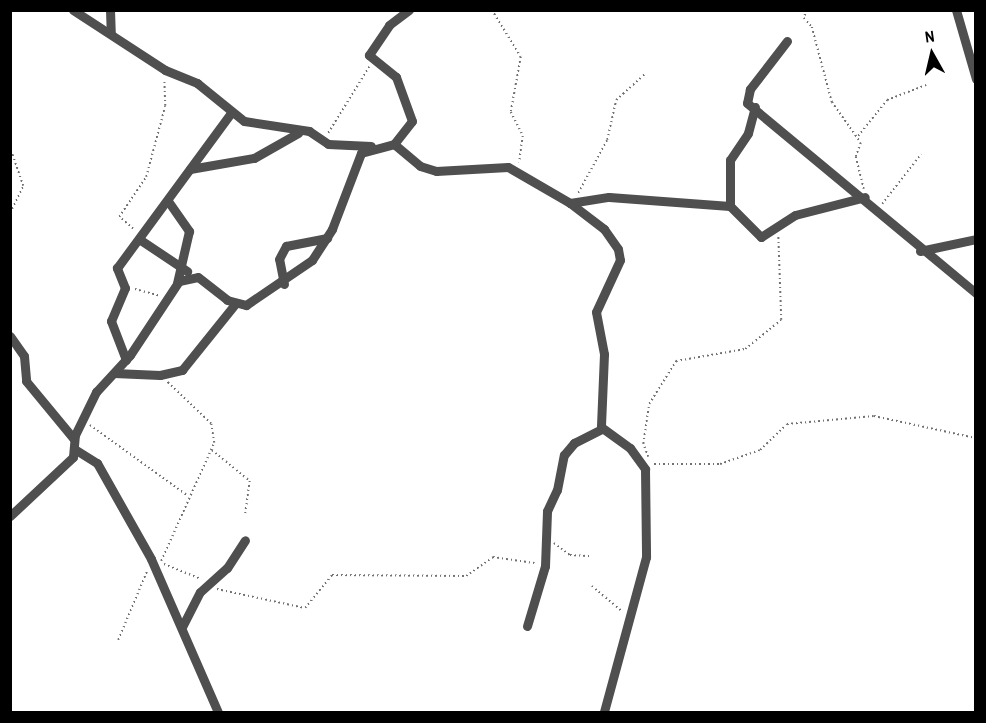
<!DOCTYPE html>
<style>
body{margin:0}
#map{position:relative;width:986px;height:723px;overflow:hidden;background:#fff;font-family:"Archivo Narrow",sans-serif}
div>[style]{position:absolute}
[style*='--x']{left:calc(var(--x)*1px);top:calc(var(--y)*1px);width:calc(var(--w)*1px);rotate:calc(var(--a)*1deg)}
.path>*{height:1.5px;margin-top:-0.75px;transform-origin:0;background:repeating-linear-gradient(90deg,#717171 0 1.5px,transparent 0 4.5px)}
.minor>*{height:9px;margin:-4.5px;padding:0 4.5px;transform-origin:4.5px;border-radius:4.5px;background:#4f4f4f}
span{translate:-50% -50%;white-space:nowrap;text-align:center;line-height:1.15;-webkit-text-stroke:4.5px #fff;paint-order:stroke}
.frame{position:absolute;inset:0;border:12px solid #000;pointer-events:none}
.north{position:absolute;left:902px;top:24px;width:60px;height:60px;-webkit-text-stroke:4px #fff;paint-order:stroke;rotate:352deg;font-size:16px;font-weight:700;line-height:24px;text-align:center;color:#000}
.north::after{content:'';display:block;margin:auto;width:21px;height:27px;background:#000;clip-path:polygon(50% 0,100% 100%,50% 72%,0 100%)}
</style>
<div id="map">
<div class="path">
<i style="--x:492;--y:10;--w:55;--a:58.3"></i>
<i style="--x:521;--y:57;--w:56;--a:100.3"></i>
<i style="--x:511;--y:112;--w:27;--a:63"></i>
<i style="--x:523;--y:136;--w:27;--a:98"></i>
<i style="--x:807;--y:10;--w:9;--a:111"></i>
<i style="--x:804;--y:18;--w:12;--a:48"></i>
<i style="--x:812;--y:27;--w:78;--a:75.1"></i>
<i style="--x:832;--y:102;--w:50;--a:54.7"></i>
<i style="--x:861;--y:143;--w:15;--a:110"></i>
<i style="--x:856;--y:157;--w:33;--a:76"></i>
<i style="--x:328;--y:133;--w:78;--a:-58.2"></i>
<i style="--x:858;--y:136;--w:46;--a:-51.1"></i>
<i style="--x:887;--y:100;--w:42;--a:-21"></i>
<i style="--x:578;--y:193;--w:60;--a:-61.3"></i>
<i style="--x:607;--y:140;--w:41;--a:-77.3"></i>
<i style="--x:616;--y:100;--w:38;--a:-42"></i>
<i style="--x:882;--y:204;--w:63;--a:-52"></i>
<i style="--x:10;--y:213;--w:30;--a:-64"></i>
<i style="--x:23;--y:186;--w:36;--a:-109"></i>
<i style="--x:133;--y:229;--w:18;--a:-139"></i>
<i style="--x:119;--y:217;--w:48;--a:-56"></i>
<i style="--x:146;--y:177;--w:73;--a:-75"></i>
<i style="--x:165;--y:106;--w:26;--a:-92"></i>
<i style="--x:135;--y:289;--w:24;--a:15"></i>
<i style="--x:90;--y:425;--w:121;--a:35.9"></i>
<i style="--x:212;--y:450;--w:49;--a:39.2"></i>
<i style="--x:250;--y:481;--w:34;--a:98"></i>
<i style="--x:648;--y:457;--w:14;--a:-111"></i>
<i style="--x:643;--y:444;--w:40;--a:-81.5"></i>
<i style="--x:649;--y:404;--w:51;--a:-57.9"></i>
<i style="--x:676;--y:361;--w:70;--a:-9.9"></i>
<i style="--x:745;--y:349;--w:46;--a:-38.9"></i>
<i style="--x:781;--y:320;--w:85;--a:-92"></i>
<i style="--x:654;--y:464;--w:66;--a:0"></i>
<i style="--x:720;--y:464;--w:42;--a:-19.3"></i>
<i style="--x:760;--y:450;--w:37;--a:-44"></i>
<i style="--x:787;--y:424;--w:87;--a:-5.3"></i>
<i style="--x:874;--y:416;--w:104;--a:12.2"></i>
<i style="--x:554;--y:543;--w:20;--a:37"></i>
<i style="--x:570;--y:555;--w:22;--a:3"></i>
<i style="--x:161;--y:561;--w:129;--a:-65.8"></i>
<i style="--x:214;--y:443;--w:19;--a:-99"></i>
<i style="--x:211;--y:424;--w:61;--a:-136.3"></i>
<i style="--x:164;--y:564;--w:40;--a:22"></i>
<i style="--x:592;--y:586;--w:38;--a:40"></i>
<i style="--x:217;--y:589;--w:90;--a:12.2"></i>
<i style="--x:305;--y:608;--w:43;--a:-50.7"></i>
<i style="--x:332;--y:575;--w:134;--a:0.4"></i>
<i style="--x:466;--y:576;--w:33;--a:-35"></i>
<i style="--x:493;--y:557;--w:42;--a:8.1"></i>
<i style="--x:118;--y:640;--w:75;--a:-67.2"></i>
</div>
<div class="minor">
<i style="--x:73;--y:10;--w:110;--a:33.1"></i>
<i style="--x:165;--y:70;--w:35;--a:22"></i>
<i style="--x:197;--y:83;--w:60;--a:39"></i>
<i style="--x:244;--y:121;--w:66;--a:8.7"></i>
<i style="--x:309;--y:131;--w:23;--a:34"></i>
<i style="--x:328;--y:144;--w:43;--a:2.7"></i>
<i style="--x:110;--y:10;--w:23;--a:88"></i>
<i style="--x:956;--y:10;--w:72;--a:73.8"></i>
<i style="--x:787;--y:41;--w:61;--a:127.6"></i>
<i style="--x:750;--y:89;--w:14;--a:102"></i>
<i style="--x:747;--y:103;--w:298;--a:39.7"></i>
<i style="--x:394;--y:144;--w:34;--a:40"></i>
<i style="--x:420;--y:166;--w:17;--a:17"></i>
<i style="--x:436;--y:171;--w:72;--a:-3.2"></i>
<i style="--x:508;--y:167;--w:72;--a:30.1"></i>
<i style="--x:570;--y:203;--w:43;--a:37.4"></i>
<i style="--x:604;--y:229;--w:24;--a:55"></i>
<i style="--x:618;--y:249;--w:11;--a:80"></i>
<i style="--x:620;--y:260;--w:57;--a:114.8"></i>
<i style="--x:596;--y:312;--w:43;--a:79.2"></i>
<i style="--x:604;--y:354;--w:73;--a:92.4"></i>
<i style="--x:601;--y:427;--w:36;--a:36"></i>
<i style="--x:630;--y:448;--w:26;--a:54"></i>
<i style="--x:645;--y:469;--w:88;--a:89.3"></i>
<i style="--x:646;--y:557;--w:161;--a:105.2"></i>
<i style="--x:190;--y:169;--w:65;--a:-9.8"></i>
<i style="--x:254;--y:158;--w:51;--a:-29.6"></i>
<i style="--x:168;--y:201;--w:37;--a:55"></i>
<i style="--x:189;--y:231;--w:53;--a:103"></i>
<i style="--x:570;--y:203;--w:39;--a:-9"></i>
<i style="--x:609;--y:197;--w:121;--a:4.3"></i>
<i style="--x:730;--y:206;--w:44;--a:45"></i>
<i style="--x:761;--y:237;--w:40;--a:-32.9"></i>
<i style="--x:795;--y:215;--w:72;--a:-14.4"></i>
<i style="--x:730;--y:206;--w:46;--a:-90"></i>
<i style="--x:730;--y:160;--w:32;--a:-56"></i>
<i style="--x:748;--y:133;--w:27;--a:-75"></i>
<i style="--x:139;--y:239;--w:58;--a:33.7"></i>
<i style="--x:920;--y:251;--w:57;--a:-12.1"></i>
<i style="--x:284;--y:284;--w:25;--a:-101"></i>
<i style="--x:279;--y:259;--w:15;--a:-62"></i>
<i style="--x:286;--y:246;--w:42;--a:-11"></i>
<i style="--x:10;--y:336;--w:24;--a:55"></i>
<i style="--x:24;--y:356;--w:25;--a:85"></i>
<i style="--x:26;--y:381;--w:75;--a:50.4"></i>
<i style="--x:126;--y:360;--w:42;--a:-111"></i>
<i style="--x:111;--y:321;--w:36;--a:-67"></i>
<i style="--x:125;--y:288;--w:22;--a:-112"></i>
<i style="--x:117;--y:268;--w:191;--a:-53.7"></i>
<i style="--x:114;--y:373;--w:46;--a:2.5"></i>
<i style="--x:160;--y:375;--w:23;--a:-13"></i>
<i style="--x:182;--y:370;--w:85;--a:-51.2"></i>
<i style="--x:76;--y:450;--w:25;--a:32"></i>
<i style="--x:97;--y:463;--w:110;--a:60.6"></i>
<i style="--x:151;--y:559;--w:167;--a:66.4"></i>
<i style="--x:10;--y:516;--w:86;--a:-43.1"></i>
<i style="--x:73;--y:457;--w:22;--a:-85"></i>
<i style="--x:75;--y:435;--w:48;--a:-64"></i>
<i style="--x:96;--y:392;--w:50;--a:-47.4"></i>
<i style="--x:130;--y:355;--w:89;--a:-56.5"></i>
<i style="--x:179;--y:281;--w:19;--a:-12"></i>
<i style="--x:198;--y:277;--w:37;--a:38"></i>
<i style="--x:227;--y:300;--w:20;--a:15"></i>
<i style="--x:246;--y:305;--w:80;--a:-34.3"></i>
<i style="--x:312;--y:260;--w:37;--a:-57"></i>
<i style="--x:332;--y:229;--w:81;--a:-69.1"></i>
<i style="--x:361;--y:153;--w:34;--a:-15"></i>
<i style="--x:394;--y:144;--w:29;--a:-52"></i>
<i style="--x:412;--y:121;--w:47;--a:-110"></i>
<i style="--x:396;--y:77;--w:35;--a:-141"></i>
<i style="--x:369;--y:55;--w:36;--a:-56"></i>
<i style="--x:389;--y:25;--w:25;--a:-37"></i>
<i style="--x:527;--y:626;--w:63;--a:-73.3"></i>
<i style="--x:545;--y:566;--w:55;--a:-87.9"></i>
<i style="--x:547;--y:511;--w:23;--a:-65"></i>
<i style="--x:557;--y:490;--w:36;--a:-79"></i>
<i style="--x:564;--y:455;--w:16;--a:-50"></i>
<i style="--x:574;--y:443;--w:31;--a:-27"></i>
<i style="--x:182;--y:627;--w:39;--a:-63"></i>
<i style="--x:200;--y:592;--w:36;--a:-42"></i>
<i style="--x:227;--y:568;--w:33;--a:-57"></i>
</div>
<div class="frame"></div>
<div class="north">N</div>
</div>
